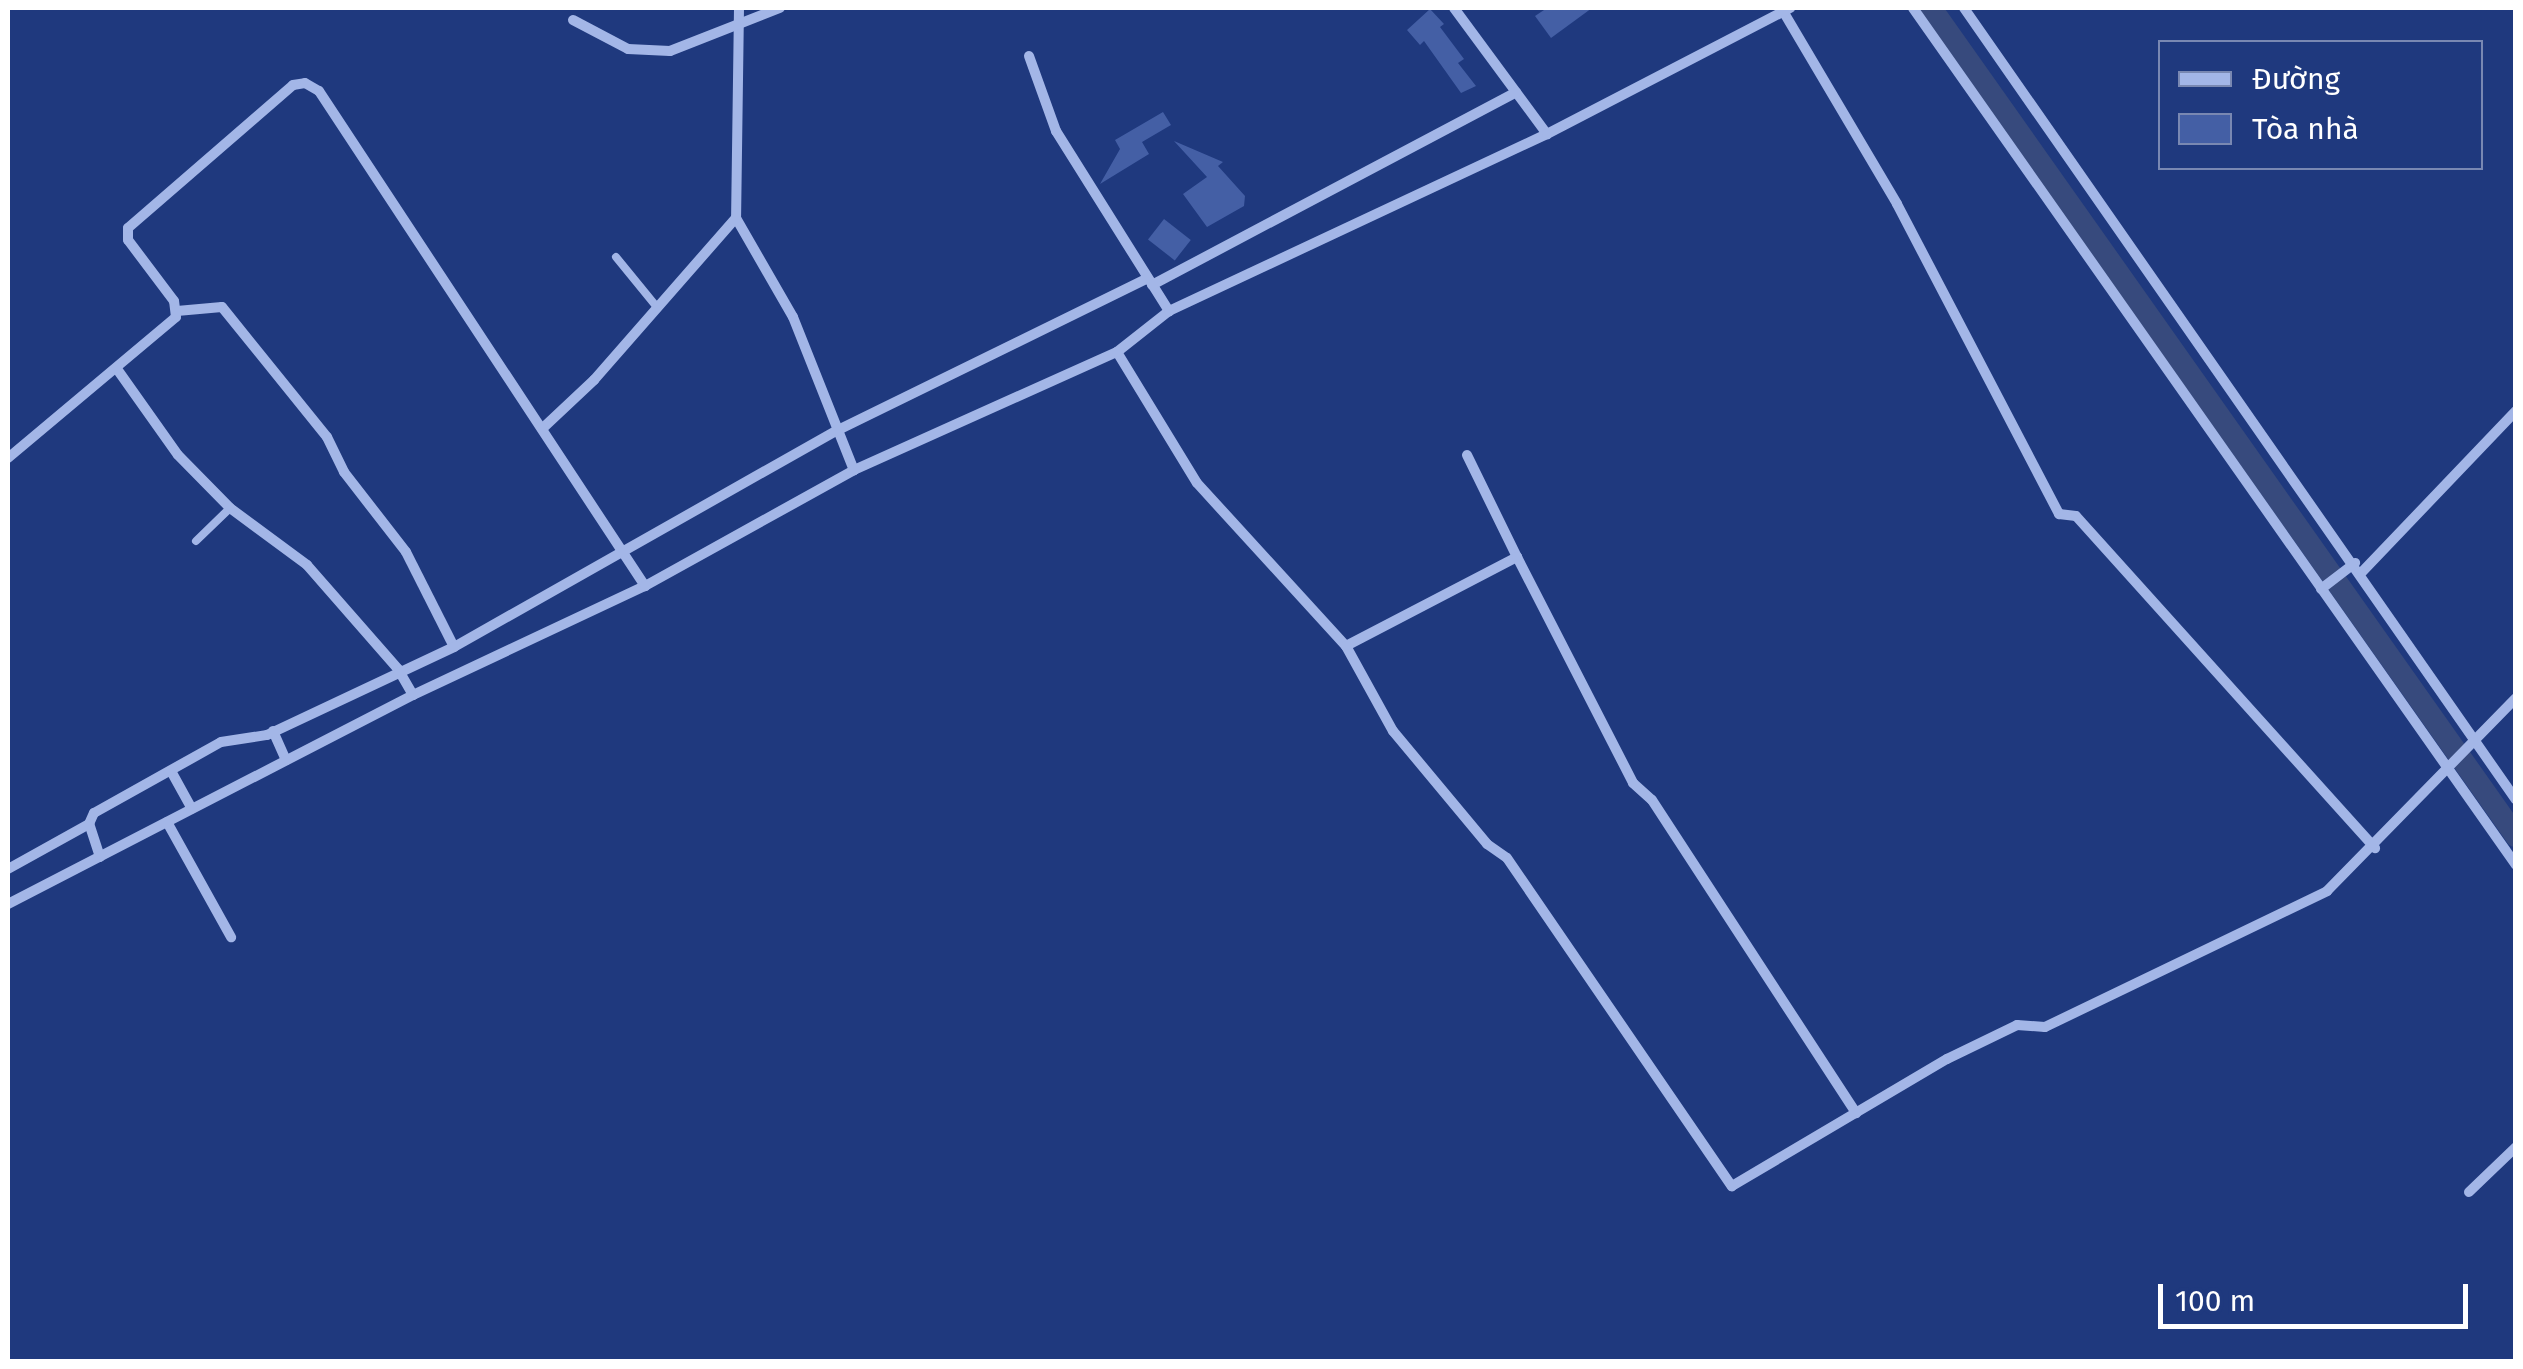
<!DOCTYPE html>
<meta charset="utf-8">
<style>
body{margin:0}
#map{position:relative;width:2523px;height:1369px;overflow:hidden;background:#1f397e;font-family:"Fira Sans",sans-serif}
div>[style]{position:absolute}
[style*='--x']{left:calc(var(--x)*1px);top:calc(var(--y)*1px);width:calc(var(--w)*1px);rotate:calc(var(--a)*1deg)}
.canal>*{height:22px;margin:-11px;padding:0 11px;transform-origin:11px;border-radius:11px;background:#374a7d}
.building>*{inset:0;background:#445fa5;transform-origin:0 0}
.service>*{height:8px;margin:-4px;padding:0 4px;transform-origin:4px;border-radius:4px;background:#a3b6e7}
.minor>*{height:10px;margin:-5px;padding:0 5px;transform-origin:5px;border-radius:5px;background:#a3b6e7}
span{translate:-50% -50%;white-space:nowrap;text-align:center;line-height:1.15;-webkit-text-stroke:10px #1f397e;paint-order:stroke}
.frame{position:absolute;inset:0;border:10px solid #fff;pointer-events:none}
.legend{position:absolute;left:2158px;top:40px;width:325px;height:130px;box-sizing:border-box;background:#1f397e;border:2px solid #7988b2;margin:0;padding:12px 18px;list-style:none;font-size:30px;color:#fff}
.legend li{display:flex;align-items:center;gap:20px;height:50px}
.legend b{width:50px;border:2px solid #7988b2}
.scale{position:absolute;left:2158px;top:1284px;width:310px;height:45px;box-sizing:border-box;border:5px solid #fff;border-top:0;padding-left:12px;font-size:30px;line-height:35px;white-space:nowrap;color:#fff;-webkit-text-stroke:8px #1f397e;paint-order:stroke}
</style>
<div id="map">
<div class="canal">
<i style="--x:1931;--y:8;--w:1014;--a:54.76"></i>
</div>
<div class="building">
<i style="clip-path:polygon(1547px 8px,1592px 8px,1551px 38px,1535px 16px)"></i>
<i style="clip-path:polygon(1430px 9px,1444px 24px,1440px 27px,1464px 59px,1458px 63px,1476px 86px,1461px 93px,1424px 41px,1420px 45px,1407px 30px)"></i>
<i style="clip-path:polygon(1163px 112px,1171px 125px,1142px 142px,1149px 154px,1100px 184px,1120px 149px,1115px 140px)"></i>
<i style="clip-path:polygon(1174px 141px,1223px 162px,1218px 166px,1245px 196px,1244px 206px,1207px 227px,1183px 194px,1207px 177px)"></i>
<i style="left:1164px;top:219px;width:34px;height:26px;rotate:38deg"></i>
</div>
<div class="service">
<i style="--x:616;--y:257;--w:63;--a:50.8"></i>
<i style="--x:196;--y:541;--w:47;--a:-44.1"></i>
</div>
<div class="minor">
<i style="--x:739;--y:8;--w:210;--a:90.8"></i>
<i style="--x:736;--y:218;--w:114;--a:60.1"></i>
<i style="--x:793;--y:317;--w:165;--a:68.3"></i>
<i style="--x:1454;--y:8;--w:157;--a:53.6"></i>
<i style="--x:1913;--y:8;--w:1048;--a:54.87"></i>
<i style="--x:1964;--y:8;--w:965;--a:55.12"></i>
<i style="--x:1783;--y:11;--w:224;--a:59.4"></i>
<i style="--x:1897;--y:204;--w:350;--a:62.4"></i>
<i style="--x:2059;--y:514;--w:17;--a:7"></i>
<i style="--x:2076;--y:516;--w:447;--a:48"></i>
<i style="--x:573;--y:20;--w:62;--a:27.8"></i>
<i style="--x:628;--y:49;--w:42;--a:2.7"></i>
<i style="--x:670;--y:51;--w:118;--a:-21.4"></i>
<i style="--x:1029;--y:56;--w:80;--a:70.2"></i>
<i style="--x:1056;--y:131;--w:213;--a:57.9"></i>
<i style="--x:1152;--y:285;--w:412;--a:-27.9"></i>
<i style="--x:177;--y:311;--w:45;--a:-5.1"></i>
<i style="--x:222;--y:307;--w:167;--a:51.1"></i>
<i style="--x:327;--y:437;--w:39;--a:64"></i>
<i style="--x:344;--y:472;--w:101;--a:52.2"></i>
<i style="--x:406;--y:552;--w:106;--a:63.2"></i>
<i style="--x:1117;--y:352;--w:153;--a:58.6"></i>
<i style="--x:1197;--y:483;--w:221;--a:47.6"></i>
<i style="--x:1346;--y:646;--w:97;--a:61.1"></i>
<i style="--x:1393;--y:731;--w:147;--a:50.2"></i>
<i style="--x:1487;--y:844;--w:24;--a:35"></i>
<i style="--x:1507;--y:858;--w:398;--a:55.6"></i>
<i style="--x:1732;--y:1186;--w:250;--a:-30.6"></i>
<i style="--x:1947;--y:1059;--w:78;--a:-25.9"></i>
<i style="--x:2017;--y:1025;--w:28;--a:4"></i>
<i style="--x:2045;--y:1027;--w:313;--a:-25.7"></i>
<i style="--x:2327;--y:891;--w:270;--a:-45.6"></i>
<i style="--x:117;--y:369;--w:105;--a:54.7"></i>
<i style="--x:178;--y:455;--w:74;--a:45.5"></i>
<i style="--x:230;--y:508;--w:96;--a:36.5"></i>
<i style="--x:307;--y:565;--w:138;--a:48.8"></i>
<i style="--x:398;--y:669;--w:30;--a:60"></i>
<i style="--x:544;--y:427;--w:69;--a:-43.2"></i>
<i style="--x:594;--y:380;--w:215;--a:-48.8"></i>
<i style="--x:1467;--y:455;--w:114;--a:63.9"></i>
<i style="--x:8;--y:458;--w:219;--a:-40"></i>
<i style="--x:176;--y:317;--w:16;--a:-97"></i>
<i style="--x:174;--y:301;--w:76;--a:-127"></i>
<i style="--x:128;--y:240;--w:12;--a:-90"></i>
<i style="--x:128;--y:228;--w:218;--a:-40.9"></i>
<i style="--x:293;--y:85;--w:12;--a:-9"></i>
<i style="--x:305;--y:83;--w:16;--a:30"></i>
<i style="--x:319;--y:91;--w:593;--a:56.63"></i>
<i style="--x:2362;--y:572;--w:223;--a:-46.3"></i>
<i style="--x:2321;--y:589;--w:43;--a:-37.4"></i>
<i style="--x:1346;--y:646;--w:193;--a:-27.5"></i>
<i style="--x:1517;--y:557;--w:254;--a:62.8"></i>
<i style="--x:1633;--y:783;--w:25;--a:42"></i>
<i style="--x:1652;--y:800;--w:374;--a:56.9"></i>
<i style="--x:273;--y:731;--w:32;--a:66"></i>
<i style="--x:171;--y:771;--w:43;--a:61.1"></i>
<i style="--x:167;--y:822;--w:132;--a:60.9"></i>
<i style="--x:100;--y:857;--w:35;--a:-108"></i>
<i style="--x:89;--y:824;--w:12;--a:-66"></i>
<i style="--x:94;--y:813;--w:145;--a:-29.2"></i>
<i style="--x:221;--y:742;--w:47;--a:-8.7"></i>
<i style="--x:267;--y:735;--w:207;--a:-25.2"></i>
<i style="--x:454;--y:647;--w:439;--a:-29.5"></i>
<i style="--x:836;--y:431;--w:347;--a:-26.1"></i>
<i style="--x:8;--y:869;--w:93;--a:-29.1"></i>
<i style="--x:8;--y:904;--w:456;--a:-27.3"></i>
<i style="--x:413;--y:695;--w:256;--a:-25.2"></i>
<i style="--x:645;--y:586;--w:239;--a:-29"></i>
<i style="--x:854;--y:470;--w:288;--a:-24.2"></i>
<i style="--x:1117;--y:352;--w:66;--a:-38.3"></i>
<i style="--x:1169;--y:311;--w:417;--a:-25.1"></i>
<i style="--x:1547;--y:134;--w:274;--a:-27.4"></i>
<i style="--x:2469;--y:1192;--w:65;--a:-43.8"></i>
</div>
<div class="frame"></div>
<ul class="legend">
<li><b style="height:12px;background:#a3b6e7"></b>Đường</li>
<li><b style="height:28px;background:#445fa5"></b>Tòa nhà</li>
</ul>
<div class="scale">100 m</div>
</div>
